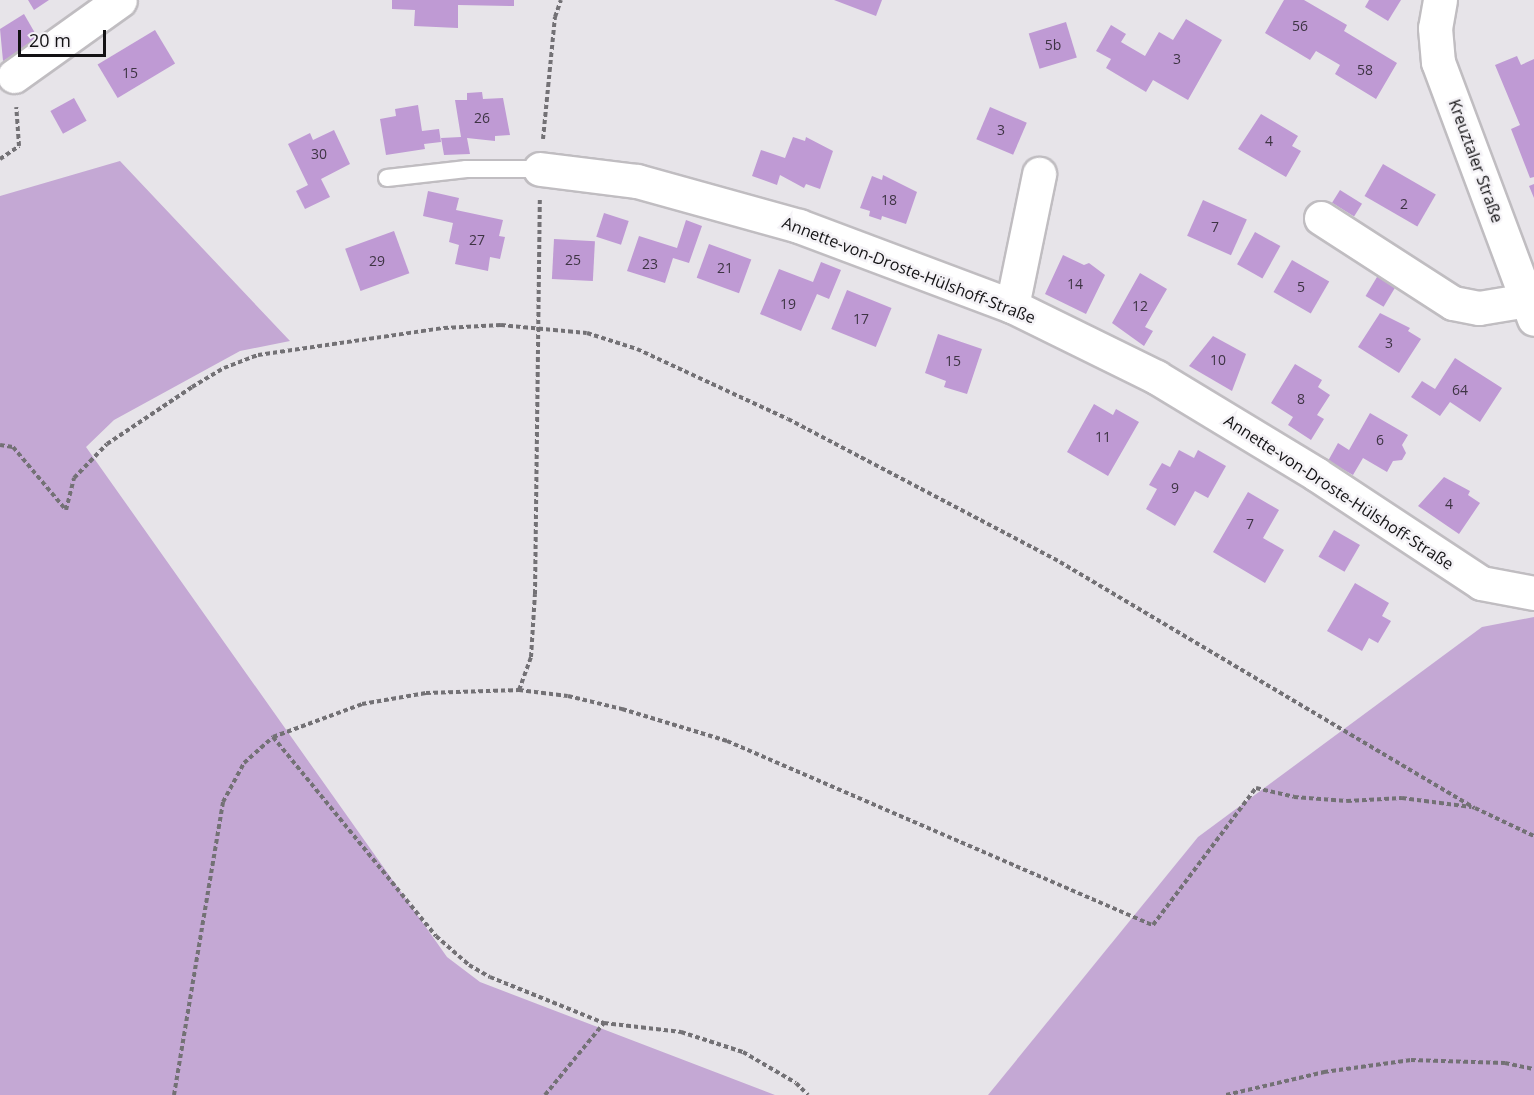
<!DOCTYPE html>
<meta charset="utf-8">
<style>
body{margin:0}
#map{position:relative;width:1534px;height:1095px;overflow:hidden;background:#e7e4e9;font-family:"Open Sans",sans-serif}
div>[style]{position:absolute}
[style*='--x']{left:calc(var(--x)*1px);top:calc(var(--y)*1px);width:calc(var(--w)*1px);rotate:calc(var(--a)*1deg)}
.green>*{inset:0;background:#c4a8d4}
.building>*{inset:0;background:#bf9ad4;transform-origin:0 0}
.path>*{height:4px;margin-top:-2px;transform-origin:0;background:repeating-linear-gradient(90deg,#737175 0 4.5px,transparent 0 7.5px)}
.roads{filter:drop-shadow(2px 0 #c0bdc1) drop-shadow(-2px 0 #c0bdc1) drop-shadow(0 2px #c0bdc1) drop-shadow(0 -2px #c0bdc1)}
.lane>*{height:16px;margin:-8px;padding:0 8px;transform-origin:8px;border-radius:8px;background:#fff}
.street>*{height:33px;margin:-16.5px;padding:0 16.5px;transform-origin:16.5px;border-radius:16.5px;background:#fff}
.secondary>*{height:33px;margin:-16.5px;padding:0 16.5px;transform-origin:16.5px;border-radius:16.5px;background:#fff}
span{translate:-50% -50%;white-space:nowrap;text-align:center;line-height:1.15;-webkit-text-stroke:5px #f4f2f6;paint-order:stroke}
.number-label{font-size:14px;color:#3e3444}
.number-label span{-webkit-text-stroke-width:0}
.street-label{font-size:16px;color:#131214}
.scale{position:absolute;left:18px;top:30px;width:88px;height:27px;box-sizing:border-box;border:3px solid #131214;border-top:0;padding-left:8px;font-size:18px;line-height:21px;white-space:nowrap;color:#131214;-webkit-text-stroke:4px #f4f2f6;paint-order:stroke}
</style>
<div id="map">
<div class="green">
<i style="clip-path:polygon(120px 161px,290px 341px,240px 351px,114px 420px,86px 447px,447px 957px,480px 982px,775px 1095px,0 1095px,0 196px)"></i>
<i style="clip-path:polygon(1534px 617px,1534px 1095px,988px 1095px,1198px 837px,1482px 627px)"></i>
</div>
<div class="building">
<i style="clip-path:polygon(28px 0,49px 0,34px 10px)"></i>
<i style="clip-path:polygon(392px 0,514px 0,514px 6px,458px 5px,458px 28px,414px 26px,415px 10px,392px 9px)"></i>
<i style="clip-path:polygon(834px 0,882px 0,876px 16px)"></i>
<i style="clip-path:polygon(1284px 0,1304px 0,1347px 25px,1344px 31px,1397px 63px,1376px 99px,1335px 74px,1340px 65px,1316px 51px,1310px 60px,1265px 33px)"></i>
<i style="clip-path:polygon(1369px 0,1401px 0,1388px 21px,1365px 7px)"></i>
<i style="clip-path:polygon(24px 14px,39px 40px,3px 61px,0 29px)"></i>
<i style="clip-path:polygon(1186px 19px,1222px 40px,1188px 100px,1153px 80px,1146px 92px,1106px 68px,1111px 59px,1096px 51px,1111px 25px,1126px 34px,1121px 42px,1145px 56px,1159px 32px,1173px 40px)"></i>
<i style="left:1066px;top:22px;width:37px;height:39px;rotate:73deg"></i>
<i style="left:155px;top:30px;width:39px;height:67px;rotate:59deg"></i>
<i style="clip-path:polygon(1517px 56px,1521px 65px,1534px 59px,1534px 177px,1530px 178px,1511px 129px,1520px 125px,1495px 65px)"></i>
<i style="clip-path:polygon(482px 92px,483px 99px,503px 98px,510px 135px,495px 136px,495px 141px,467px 138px,470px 154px,444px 155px,441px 138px,461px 137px,455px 100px,467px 100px,467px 93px)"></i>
<i style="left:74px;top:98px;width:26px;height:27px;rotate:61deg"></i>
<i style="clip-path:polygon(418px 105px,422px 131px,439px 129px,441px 142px,424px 144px,425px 149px,386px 155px,380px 119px,396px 116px,395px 109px)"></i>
<i style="left:990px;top:107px;width:40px;height:35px;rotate:23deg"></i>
<i style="clip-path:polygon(1261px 114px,1298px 136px,1292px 146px,1301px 151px,1286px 177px,1238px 149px)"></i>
<i style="clip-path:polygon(334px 130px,350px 164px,321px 179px,330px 197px,305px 209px,296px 191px,308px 185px,288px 144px,310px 133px,313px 140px)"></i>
<i style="clip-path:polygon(793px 137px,805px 141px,806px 137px,833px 151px,820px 189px,806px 184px,804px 188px,780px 175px,777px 185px,752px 176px,761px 150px,785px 158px)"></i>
<i style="left:1383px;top:164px;width:61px;height:37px;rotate:30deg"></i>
<i style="clip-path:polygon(883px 175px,917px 192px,906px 224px,882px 216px,881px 220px,869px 216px,870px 211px,860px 208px,872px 176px,882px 180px)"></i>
<i style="clip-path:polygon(1534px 184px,1534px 198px,1529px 186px)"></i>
<i style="left:1340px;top:190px;width:26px;height:15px;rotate:32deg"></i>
<i style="clip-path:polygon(428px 191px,459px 198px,456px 210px,503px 220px,499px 236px,505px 237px,500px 259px,490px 257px,488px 271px,455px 264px,459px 245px,449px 242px,453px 223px,423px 216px)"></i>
<i style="left:1203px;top:200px;width:48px;height:39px;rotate:24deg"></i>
<i style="left:604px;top:213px;width:26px;height:25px;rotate:18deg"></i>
<i style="clip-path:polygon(686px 220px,702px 226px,689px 263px,673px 258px,665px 283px,627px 271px,639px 236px,677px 248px)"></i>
<i style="left:394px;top:231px;width:45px;height:52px;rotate:70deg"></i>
<i style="left:1255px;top:232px;width:29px;height:37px;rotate:29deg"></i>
<i style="left:554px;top:239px;width:41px;height:40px;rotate:3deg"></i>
<i style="left:709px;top:244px;width:45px;height:36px;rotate:20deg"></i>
<i style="clip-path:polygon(1063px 255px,1084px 265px,1089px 263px,1105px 275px,1086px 314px,1045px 294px)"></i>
<i style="left:1292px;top:260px;width:43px;height:37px;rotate:30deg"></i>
<i style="clip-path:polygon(821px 262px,841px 270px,829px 299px,817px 294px,801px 331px,760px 314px,779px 269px,813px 282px)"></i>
<i style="left:1380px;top:272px;width:21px;height:28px;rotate:31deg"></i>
<i style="clip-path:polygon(1140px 273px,1167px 289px,1145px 327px,1153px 331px,1144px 346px,1112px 323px)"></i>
<i style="left:847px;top:290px;width:48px;height:42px;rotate:22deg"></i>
<i style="clip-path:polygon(1380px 313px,1410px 328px,1408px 331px,1421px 339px,1399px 373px,1358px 347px)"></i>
<i style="clip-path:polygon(938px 334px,982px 349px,967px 394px,944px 387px,946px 381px,925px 373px)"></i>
<i style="clip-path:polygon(1213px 336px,1246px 354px,1232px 391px,1189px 366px)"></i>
<i style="clip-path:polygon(1455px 358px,1502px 388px,1480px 422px,1450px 402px,1440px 416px,1411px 397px,1422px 381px,1435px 389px)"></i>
<i style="clip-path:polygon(1295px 364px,1322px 380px,1318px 387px,1330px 395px,1317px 415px,1324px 419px,1311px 440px,1288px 425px,1293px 417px,1271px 403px)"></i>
<i style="clip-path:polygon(1094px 404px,1113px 415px,1116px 409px,1139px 422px,1108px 476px,1067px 452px)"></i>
<i style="clip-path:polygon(1370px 413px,1408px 435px,1402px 445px,1406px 453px,1402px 460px,1393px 461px,1387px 472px,1363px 458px,1353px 475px,1328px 461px,1338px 443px,1349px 450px)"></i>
<i style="clip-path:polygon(1179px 450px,1194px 458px,1198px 450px,1226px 466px,1208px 498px,1195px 491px,1175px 526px,1146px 509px,1157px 489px,1149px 485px,1162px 463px,1170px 467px)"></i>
<i style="clip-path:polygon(1444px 477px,1470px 491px,1468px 495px,1480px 503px,1459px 534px,1418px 506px)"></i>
<i style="clip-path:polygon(1248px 492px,1279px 510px,1263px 538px,1284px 550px,1265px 583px,1213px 552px)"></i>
<i style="left:1334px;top:530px;width:30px;height:31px;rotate:30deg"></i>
<i style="clip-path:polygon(1355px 583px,1389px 603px,1382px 616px,1391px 621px,1378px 643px,1369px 638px,1362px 651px,1327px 631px)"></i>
</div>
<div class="path">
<i style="--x:543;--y:139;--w:123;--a:-84.4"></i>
<i style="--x:555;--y:17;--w:18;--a:-71"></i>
<i style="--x:0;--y:159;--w:23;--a:-34"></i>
<i style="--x:19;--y:146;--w:39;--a:-94"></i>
<i style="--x:0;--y:445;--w:13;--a:9"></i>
<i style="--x:13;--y:447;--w:82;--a:49.9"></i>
<i style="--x:66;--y:510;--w:33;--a:-76"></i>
<i style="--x:74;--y:478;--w:47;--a:-45.9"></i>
<i style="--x:107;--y:444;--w:102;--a:-33.8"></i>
<i style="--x:192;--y:387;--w:37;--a:-31"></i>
<i style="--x:224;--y:368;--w:36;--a:-21"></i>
<i style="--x:258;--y:355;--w:188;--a:-8.3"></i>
<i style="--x:444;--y:328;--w:57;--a:-3"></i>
<i style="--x:501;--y:325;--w:86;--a:5.3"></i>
<i style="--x:587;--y:333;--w:52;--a:17.7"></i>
<i style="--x:637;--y:349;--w:166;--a:24.9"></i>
<i style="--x:788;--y:419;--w:307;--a:27.7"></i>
<i style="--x:1060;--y:562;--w:482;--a:30.7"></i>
<i style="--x:1475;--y:808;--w:65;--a:25.4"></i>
<i style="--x:519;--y:690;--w:49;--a:7"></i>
<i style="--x:568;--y:696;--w:56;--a:13.5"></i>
<i style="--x:622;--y:709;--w:110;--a:16.9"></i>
<i style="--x:727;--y:741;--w:464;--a:23.4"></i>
<i style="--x:1153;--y:925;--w:171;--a:-53.1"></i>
<i style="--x:1256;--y:788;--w:39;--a:13"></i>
<i style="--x:1294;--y:797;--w:53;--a:4.3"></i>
<i style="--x:1347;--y:801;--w:55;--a:-3.1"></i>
<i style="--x:1402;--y:798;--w:70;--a:7.4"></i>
<i style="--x:273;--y:737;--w:257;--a:50.7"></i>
<i style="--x:436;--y:936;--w:44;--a:41.3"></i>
<i style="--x:469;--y:965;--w:24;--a:30"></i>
<i style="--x:490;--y:977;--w:123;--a:22"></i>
<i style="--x:604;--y:1023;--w:78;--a:6.7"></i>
<i style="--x:681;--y:1032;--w:65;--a:17.9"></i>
<i style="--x:743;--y:1052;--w:61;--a:30.3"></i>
<i style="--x:796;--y:1083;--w:17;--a:45"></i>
<i style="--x:174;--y:1095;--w:297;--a:-80.5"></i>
<i style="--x:223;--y:802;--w:44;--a:-61.7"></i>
<i style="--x:244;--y:763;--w:39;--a:-42"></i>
<i style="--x:273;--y:737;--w:95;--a:-20.3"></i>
<i style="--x:362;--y:704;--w:65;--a:-9.8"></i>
<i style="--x:426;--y:693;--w:93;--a:-1.8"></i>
<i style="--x:519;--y:690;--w:35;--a:-70"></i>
<i style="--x:531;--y:657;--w:63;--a:-86.4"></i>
<i style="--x:535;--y:594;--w:394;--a:-89.3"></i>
<i style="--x:545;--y:1095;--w:93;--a:-50.7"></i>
<i style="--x:1226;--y:1095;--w:101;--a:-13.2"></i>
<i style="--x:1324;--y:1072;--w:88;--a:-7.9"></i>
<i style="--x:1411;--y:1060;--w:94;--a:1.8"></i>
<i style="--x:1505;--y:1063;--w:30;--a:12"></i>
</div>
<div class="roads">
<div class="lane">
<i style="--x:387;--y:178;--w:80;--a:-6.5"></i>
<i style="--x:466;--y:169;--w:74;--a:0"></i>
</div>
<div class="street">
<i style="--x:14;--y:76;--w:130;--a:-35.6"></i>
<i style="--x:540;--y:169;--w:98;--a:7.1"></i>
<i style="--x:637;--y:181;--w:168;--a:15.5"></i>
<i style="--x:799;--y:226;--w:228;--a:20.6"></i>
<i style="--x:1012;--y:306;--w:161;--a:26.2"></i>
<i style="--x:1156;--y:377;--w:187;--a:31.2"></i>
<i style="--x:1316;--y:474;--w:198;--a:33.4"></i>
<i style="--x:1481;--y:583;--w:54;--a:10.7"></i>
<i style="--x:1321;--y:218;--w:157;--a:32.8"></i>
<i style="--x:1453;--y:303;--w:26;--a:11"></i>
<i style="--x:1479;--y:308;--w:49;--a:-9.5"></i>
<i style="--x:1012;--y:306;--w:135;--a:-78.4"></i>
</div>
<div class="secondary">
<i style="--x:1440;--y:0;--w:28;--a:100"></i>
<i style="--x:1435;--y:28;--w:34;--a:85"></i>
<i style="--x:1438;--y:62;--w:274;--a:69.5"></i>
</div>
</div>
<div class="number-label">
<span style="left:1300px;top:26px">56</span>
<span style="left:1053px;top:45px">5b</span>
<span style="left:1177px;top:59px">3</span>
<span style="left:1365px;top:70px">58</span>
<span style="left:130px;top:73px">15</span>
<span style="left:482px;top:118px">26</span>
<span style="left:1001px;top:130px">3</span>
<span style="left:1269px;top:141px">4</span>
<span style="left:319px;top:154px">30</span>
<span style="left:889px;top:200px">18</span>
<span style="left:1404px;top:204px">2</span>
<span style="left:1215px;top:227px">7</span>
<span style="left:477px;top:240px">27</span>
<span style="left:573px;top:260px">25</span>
<span style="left:377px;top:261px">29</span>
<span style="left:650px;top:264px">23</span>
<span style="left:725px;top:268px">21</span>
<span style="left:1075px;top:284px">14</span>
<span style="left:1301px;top:287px">5</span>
<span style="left:788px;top:304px">19</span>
<span style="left:1140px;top:306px">12</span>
<span style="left:861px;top:319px">17</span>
<span style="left:1389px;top:343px">3</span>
<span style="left:1218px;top:360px">10</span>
<span style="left:953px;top:361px">15</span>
<span style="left:1460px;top:390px">64</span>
<span style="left:1301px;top:399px">8</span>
<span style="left:1103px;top:437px">11</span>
<span style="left:1380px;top:440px">6</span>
<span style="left:1175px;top:488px">9</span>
<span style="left:1449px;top:504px">4</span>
<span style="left:1250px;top:524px">7</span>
</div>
<div class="street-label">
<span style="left:1476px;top:161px;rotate:70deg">Kreuztaler Straße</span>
<span style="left:909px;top:270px;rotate:21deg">Annette-von-Droste-Hülshoff-Straße</span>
<span style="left:1339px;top:492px;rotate:33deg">Annette-von-Droste-Hülshoff-Straße</span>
</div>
<div class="scale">20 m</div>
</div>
